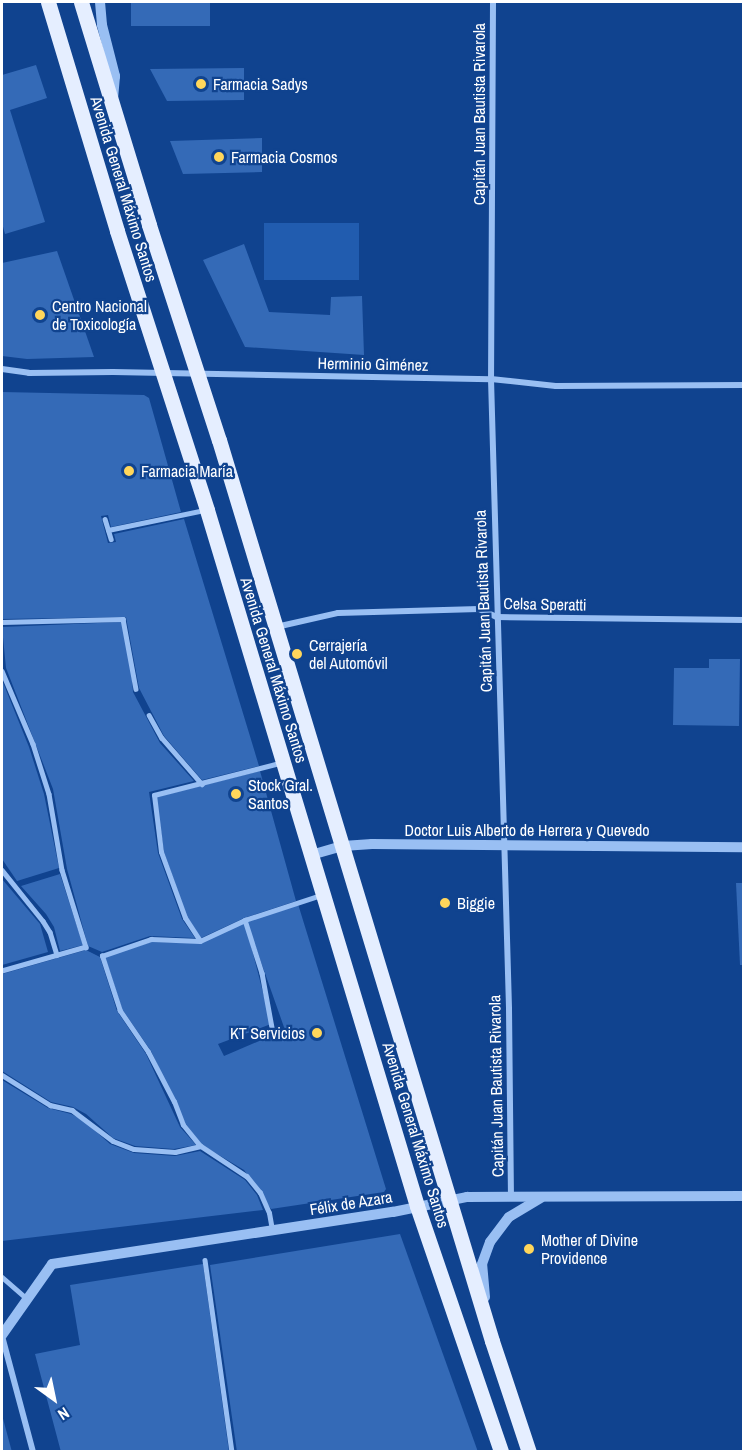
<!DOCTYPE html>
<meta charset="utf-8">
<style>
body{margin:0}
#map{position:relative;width:745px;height:1453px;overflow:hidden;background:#10438f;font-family:"Archivo Narrow",sans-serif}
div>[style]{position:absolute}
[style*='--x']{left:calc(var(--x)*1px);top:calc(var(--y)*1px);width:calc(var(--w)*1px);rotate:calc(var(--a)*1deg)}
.green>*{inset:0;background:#215caf;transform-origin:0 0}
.building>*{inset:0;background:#346ab7;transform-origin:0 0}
.service>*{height:4.5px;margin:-2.25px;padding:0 2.25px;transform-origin:2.25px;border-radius:2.25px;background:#99bff3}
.minor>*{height:6px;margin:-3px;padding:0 3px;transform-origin:3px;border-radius:3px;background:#99bff3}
.tertiary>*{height:10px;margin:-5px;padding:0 5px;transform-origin:5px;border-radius:5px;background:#99bff3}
.primary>*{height:15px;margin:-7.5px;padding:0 7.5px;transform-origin:7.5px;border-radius:7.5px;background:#e5eeff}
.dots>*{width:16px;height:16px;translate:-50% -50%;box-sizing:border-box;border:3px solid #10438f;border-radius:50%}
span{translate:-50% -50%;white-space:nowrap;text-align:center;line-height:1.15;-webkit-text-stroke:4.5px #10438f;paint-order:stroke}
.poi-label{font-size:16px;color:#fff}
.left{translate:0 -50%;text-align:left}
.right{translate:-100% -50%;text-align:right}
.street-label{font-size:16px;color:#fff}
.frame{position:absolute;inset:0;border:3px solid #fff;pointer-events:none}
.north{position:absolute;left:24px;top:1369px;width:60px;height:60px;-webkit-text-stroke:4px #10438f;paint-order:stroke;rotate:147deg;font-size:16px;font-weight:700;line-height:24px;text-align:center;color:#fff}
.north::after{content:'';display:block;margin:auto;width:21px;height:27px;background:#fff;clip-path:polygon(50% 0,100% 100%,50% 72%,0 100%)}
</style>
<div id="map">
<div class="green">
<i style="left:359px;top:223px;width:57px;height:95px;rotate:90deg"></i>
</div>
<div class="building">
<i style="left:131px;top:2px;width:79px;height:24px"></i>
<i style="clip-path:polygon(36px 65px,47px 98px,10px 110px,45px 222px,5px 234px,2px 223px,2px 75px)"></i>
<i style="clip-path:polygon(244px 68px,244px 100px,167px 101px,150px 69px)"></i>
<i style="clip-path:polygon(262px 138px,262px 172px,183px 174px,170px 141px)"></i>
<i style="clip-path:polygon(244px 244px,269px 312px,330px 315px,331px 297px,362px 296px,364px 355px,245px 347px,203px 260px)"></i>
<i style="clip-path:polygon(57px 251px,94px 357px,27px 359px,2px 356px,2px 263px)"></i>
<i style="clip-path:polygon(2px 392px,144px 395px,149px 398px,181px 512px,111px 527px,108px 515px,101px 516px,108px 543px,116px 542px,114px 534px,184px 519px,259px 766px,202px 780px,164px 736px,139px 688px,126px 617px,2px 619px)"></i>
<i style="clip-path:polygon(122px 622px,131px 667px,133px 692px,160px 743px,194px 781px,149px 792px,158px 853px,182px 919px,195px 938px,150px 936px,102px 952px,88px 946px,67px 869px,53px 789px,6px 668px,2px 627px)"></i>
<i style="clip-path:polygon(709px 659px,740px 659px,739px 726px,673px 725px,674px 668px,709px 668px)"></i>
<i style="clip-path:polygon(2px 680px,29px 747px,44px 794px,59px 868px,17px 881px,2px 859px)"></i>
<i style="clip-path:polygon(260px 771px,296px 901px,244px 918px,201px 938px,187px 917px,164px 852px,156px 797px)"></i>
<i style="clip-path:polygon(60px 874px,83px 945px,60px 951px,54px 927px,46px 914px,21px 886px)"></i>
<i style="clip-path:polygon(2px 879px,40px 924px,48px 952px,2px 965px)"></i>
<i style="clip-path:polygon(736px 883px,744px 883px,744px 965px,740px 965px)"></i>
<i style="clip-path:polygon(298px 904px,386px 1189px,384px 1192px,271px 1209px,244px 1170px,202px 1145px,185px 1123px,151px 1051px,122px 1009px,105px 957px,151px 942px,201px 943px,245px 922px,271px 1024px,218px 1044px,224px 1056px,285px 1030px,247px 922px)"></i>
<i style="clip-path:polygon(86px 950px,100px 957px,117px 1011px,146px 1054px,180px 1127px,196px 1145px,174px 1149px,135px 1146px,113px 1138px,86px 1114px,73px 1107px,51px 1102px,2px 1071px,2px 974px)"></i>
<i style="clip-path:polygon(2px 1080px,48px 1108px,71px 1114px,83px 1120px,110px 1144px,134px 1153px,175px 1156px,200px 1151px,245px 1180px,257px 1195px,263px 1210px,2px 1241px)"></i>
<i style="clip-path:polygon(400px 1234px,478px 1452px,237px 1452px,210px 1265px)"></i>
<i style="clip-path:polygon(203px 1264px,229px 1452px,61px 1452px,35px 1354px,80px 1345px,70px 1285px)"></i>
<i style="clip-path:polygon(2px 1415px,12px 1452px,2px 1452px)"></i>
</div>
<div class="service">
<i style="--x:105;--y:519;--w:21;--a:73"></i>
<i style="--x:108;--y:530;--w:99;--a:-11.7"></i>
<i style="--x:2;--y:622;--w:121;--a:-1.4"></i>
<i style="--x:123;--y:619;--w:71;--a:79.5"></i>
<i style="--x:2;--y:671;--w:79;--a:67"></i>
<i style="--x:33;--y:744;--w:52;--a:72.3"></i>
<i style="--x:49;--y:794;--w:77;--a:80.3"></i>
<i style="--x:62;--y:870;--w:81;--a:72.7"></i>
<i style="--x:86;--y:947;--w:87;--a:164.1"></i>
<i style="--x:149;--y:715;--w:26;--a:61"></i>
<i style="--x:162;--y:738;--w:61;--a:49"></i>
<i style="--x:2;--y:870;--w:65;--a:51.2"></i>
<i style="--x:43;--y:921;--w:13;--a:58"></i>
<i style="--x:50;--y:932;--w:24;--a:73"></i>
<i style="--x:245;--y:920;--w:56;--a:72.2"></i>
<i style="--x:262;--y:973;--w:61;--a:79.6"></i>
<i style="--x:200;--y:941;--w:27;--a:-123"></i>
<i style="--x:185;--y:918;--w:70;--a:-110"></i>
<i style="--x:161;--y:852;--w:57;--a:-97"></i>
<i style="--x:154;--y:795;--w:130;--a:-14.3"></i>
<i style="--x:2;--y:1075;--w:57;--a:32"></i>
<i style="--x:50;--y:1105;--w:23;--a:13"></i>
<i style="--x:72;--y:1110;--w:51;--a:37.1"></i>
<i style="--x:113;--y:1141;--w:22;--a:21"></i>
<i style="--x:134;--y:1149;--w:41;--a:4.2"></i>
<i style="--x:175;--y:1152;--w:26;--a:-13"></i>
<i style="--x:272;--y:1230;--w:17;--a:-100"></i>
<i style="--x:269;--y:1213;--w:22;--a:-114"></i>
<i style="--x:260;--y:1193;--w:21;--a:-129"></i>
<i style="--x:247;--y:1177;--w:56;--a:-146.6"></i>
<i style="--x:200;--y:1146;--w:27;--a:-129"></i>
<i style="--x:183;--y:1125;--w:25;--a:-111"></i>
<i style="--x:174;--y:1102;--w:56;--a:-117.5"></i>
<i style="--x:148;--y:1052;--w:50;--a:-124.3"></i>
<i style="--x:120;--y:1011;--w:58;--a:-108.1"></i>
<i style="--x:102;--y:956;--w:52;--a:-19.1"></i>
<i style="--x:151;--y:939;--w:49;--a:2.3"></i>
<i style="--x:200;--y:941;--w:50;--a:-25"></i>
<i style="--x:245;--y:920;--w:80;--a:-18.2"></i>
<i style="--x:205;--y:1260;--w:194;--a:82"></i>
<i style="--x:2;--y:1277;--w:33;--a:41"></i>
</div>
<div class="minor">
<i style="--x:493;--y:2;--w:377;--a:90.3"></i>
<i style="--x:491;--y:379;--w:630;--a:88.36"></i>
<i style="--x:509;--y:1009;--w:189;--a:89.4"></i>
<i style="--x:2;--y:369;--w:27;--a:8"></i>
<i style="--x:29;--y:373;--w:84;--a:-0.7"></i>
<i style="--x:113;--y:372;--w:378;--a:1.1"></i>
<i style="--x:491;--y:379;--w:65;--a:6.1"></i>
<i style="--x:556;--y:386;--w:188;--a:-0.3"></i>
<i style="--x:276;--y:627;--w:64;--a:-12.7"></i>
<i style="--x:338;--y:613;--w:141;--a:-1.6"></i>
<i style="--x:479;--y:609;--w:20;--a:24"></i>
<i style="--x:497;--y:617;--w:247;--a:0.7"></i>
<i style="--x:2;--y:1336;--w:120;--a:75"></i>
</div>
<div class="tertiary">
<i style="--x:100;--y:2;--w:23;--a:85"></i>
<i style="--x:102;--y:25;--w:53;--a:75.7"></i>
<i style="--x:115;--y:76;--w:25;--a:95"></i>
<i style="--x:311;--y:855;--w:33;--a:-16"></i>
<i style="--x:343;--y:846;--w:29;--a:-4"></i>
<i style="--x:372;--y:844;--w:372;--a:0.5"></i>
<i style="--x:485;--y:1297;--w:33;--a:-95"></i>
<i style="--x:482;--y:1264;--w:23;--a:-70"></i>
<i style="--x:490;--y:1242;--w:31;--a:-53"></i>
<i style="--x:509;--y:1217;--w:37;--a:-31"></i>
<i style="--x:2;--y:1335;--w:87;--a:-54.8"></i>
<i style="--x:52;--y:1264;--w:345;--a:-8.7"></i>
<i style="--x:393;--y:1212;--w:76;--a:-11.5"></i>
<i style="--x:467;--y:1197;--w:277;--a:-0.2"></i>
</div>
<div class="primary">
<i style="--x:48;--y:2;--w:239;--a:73.2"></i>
<i style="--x:117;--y:231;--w:293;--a:72.1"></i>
<i style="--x:207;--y:510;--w:727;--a:73.21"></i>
<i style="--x:417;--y:1206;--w:260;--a:71.1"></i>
<i style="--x:81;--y:2;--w:233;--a:73"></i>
<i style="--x:149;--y:225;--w:226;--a:72"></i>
<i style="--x:219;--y:440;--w:941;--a:73.14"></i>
<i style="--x:492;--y:1341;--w:117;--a:71.6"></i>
</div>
<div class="dots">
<i style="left:201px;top:84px;background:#ffd65b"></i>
<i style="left:219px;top:157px;background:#ffd65b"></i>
<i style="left:40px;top:315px;background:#ffd65b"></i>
<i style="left:129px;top:471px;background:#ffd65b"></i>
<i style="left:297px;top:654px;background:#ffd65b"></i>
<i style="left:236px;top:794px;background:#ffd65b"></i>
<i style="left:445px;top:903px;background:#ffd65b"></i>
<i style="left:317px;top:1033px;background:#ffd65b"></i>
<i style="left:529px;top:1249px;background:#ffd65b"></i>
</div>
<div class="poi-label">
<span class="left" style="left:213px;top:84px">Farmacia Sadys</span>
<span class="left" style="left:231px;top:157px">Farmacia Cosmos</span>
<span class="left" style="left:52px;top:315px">Centro Nacional<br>de Toxicología</span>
<span class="left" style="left:141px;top:471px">Farmacia María</span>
<span class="left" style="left:309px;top:654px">Cerrajería<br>del Automóvil</span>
<span class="left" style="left:248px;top:794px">Stock Gral.<br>Santos</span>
<span class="left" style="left:457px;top:903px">Biggie</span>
<span class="right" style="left:305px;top:1033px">KT Servicios</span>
<span class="left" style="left:541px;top:1249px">Mother of Divine<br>Providence</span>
</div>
<div class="street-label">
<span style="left:479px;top:114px;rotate:-90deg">Capitán Juan Bautista Rivarola</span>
<span style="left:124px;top:189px;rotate:73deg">Avenida General Máximo Santos</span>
<span style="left:373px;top:364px;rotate:1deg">Herminio Giménez</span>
<span style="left:483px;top:601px;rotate:-92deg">Capitán Juan Bautista Rivarola</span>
<span style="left:545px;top:604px;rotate:1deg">Celsa Speratti</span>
<span style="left:274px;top:670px;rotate:73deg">Avenida General Máximo Santos</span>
<span style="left:527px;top:830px">Doctor Luis Alberto de Herrera y Quevedo</span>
<span style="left:496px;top:1086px;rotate:-91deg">Capitán Juan Bautista Rivarola</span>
<span style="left:416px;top:1135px;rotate:73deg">Avenida General Máximo Santos</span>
<span style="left:351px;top:1203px;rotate:-9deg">Félix de Azara</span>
</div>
<div class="frame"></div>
<div class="north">N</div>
</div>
